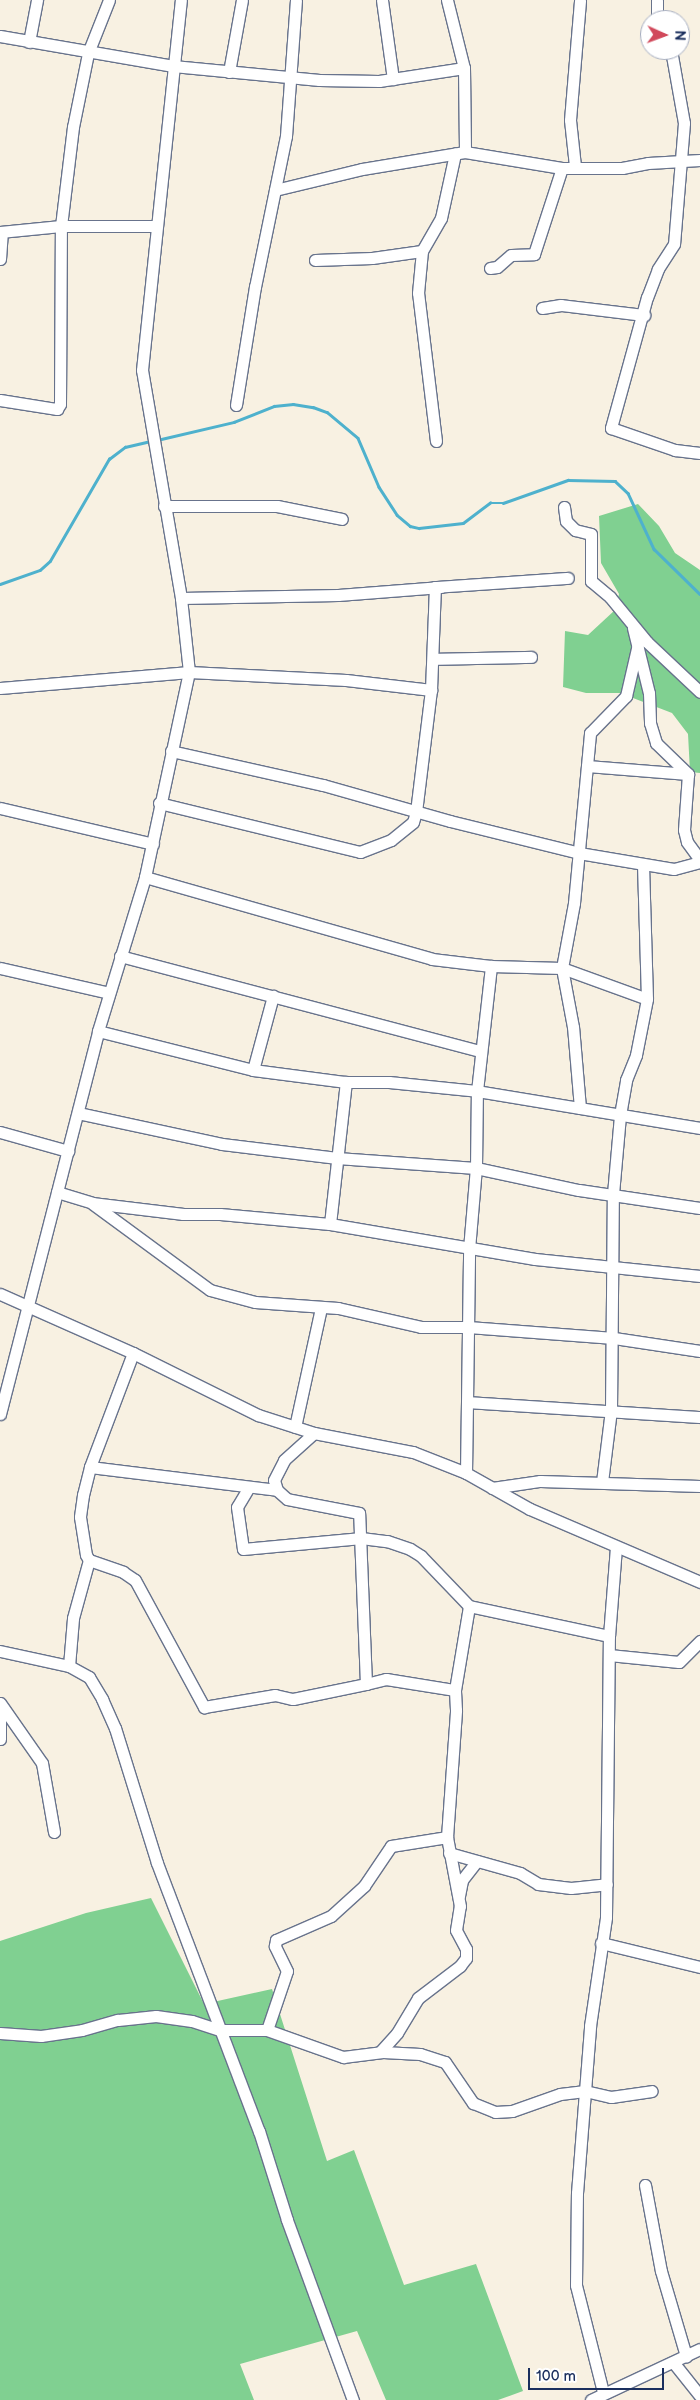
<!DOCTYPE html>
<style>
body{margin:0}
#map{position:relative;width:700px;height:2400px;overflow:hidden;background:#f8f1e2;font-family:"Balsamiq Sans",sans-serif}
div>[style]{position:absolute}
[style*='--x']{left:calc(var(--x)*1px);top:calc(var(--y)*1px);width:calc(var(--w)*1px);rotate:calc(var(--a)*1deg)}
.green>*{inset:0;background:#80d091}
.stream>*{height:2.5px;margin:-1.25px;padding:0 1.25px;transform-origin:1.25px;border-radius:1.25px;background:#4eb1cd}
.roads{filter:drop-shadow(1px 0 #68738c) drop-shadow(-1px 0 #68738c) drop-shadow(0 1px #68738c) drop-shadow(0 -1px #68738c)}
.minor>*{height:11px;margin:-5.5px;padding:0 5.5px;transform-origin:5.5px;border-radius:5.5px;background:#fff}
span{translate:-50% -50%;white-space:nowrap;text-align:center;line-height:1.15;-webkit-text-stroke:4px #fff;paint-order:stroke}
.north{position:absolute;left:640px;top:10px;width:50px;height:50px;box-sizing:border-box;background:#fff;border:1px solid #a4acbf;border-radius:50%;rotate:92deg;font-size:14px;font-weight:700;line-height:20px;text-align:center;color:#1b2f5e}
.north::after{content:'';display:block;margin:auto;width:18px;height:22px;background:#d1495b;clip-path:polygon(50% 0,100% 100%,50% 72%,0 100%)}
.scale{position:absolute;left:528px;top:2368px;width:136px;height:22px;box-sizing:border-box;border:2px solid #1b2f5e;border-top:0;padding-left:6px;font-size:15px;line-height:18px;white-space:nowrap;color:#1b2f5e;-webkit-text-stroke:4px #fff;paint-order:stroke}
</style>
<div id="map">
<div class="green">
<i style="clip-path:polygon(638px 504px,659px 526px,675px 553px,700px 570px,700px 773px,690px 772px,688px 734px,672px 713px,620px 693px,586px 693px,563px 687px,565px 631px,588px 635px,615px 610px,619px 594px,601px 563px,599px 516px)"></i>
<i style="clip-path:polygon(151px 1898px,204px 2004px,272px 1989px,327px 2161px,354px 2150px,404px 2285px,476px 2264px,523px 2391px,498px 2400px,386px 2400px,357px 2331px,240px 2364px,254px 2400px,0 2400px,0 1941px,86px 1913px)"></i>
</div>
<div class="stream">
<i style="--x:157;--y:440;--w:79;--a:-13.2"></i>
<i style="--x:234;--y:422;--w:43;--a:-21.8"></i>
<i style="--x:274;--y:406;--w:19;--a:-6"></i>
<i style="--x:293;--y:404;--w:20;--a:9"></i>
<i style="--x:313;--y:407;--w:15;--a:20"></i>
<i style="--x:327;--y:412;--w:40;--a:40"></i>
<i style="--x:358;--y:438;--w:53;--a:66.8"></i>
<i style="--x:379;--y:487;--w:33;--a:57"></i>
<i style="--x:397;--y:515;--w:17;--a:40"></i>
<i style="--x:410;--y:526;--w:9;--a:13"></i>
<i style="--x:419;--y:528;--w:44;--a:-6.5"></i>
<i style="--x:463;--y:523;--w:34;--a:-37"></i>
<i style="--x:490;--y:503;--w:13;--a:0"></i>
<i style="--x:503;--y:503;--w:69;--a:-19.5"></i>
<i style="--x:568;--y:480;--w:47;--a:1.2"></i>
<i style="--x:615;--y:481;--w:18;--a:43"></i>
<i style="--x:628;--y:493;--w:62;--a:65.1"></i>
<i style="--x:654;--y:549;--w:64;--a:44.4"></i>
<i style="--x:0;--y:584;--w:42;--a:-19.3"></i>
<i style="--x:40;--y:570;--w:13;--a:-42"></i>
<i style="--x:50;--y:561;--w:118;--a:-60"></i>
<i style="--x:109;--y:459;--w:20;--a:-37"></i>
<i style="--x:125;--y:447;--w:27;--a:-13"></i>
</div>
<div class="roads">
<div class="minor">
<i style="--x:382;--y:0;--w:80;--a:82.1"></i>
<i style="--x:447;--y:0;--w:70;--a:76"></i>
<i style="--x:464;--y:68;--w:84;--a:89.3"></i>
<i style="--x:657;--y:0;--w:20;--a:90"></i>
<i style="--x:0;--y:36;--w:176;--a:9.8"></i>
<i style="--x:173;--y:66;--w:147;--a:5.5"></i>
<i style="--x:319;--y:80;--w:60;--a:1"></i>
<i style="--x:379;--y:81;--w:86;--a:-8.7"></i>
<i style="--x:29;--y:42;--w:43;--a:-79.2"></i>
<i style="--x:671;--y:50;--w:74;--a:79.9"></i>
<i style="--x:684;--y:123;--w:121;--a:94.7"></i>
<i style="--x:674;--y:244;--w:30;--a:123"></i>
<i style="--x:658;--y:269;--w:30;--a:111"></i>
<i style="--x:647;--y:297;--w:136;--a:105.4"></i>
<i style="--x:611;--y:428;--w:68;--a:19"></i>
<i style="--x:675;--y:450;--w:25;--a:7"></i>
<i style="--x:229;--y:72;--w:73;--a:-79.8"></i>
<i style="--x:575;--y:166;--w:46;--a:-96.2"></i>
<i style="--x:570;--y:120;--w:120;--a:-85.2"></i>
<i style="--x:275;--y:190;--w:89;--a:-13.6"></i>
<i style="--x:362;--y:169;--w:104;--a:-9.4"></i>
<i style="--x:465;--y:152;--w:98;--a:9.4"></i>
<i style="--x:562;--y:168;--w:60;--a:0"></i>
<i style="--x:622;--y:168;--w:26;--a:-11"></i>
<i style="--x:648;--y:163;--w:52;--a:-3.3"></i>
<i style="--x:0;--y:232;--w:61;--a:-5.6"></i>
<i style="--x:61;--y:226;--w:94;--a:0"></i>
<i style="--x:0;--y:259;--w:27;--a:-86"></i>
<i style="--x:315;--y:260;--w:57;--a:-2"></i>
<i style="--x:372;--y:258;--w:50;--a:-8"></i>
<i style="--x:490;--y:268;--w:7;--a:-8"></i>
<i style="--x:497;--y:267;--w:18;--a:-41"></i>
<i style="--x:511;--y:255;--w:23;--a:-2"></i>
<i style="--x:534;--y:254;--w:90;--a:-72"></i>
<i style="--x:542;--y:308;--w:19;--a:-9"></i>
<i style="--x:561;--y:305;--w:84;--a:6.9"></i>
<i style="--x:0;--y:400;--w:58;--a:9"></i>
<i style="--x:57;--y:409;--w:6;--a:-59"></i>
<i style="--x:60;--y:404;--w:178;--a:-89.7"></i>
<i style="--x:61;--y:226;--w:100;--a:-83.1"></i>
<i style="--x:73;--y:127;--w:76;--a:-78.5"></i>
<i style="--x:88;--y:53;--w:57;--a:-68.4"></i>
<i style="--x:236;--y:405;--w:120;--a:-80.9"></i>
<i style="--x:255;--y:287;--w:154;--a:-78.4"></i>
<i style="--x:286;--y:136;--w:136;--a:-85.8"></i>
<i style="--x:436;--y:441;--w:149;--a:-96.9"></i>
<i style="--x:418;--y:293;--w:42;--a:-84.6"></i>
<i style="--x:422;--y:251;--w:38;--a:-60"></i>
<i style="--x:441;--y:218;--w:66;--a:-77.7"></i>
<i style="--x:164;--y:506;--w:113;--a:0"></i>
<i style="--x:277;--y:506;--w:66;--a:11.3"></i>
<i style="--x:564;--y:507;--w:14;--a:82"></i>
<i style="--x:566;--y:521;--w:13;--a:45"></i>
<i style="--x:575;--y:530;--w:16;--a:14"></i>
<i style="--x:591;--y:534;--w:47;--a:90"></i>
<i style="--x:591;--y:581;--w:25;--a:40"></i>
<i style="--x:610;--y:597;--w:58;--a:50.6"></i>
<i style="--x:647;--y:642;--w:73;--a:43.3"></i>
<i style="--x:181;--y:598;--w:157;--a:-1.1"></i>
<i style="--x:338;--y:595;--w:103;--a:-4.4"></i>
<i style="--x:633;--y:628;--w:67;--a:76.2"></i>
<i style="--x:649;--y:693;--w:30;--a:88"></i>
<i style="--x:650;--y:723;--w:21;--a:73"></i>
<i style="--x:656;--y:743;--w:45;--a:44.1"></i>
<i style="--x:688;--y:774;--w:56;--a:94.1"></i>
<i style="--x:684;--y:830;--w:12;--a:76"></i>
<i style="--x:687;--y:842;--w:22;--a:54"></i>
<i style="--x:433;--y:659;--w:98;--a:-1.2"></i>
<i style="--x:0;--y:688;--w:190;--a:-4.8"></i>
<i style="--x:189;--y:672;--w:157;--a:2.9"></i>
<i style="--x:346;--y:680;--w:86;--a:6.7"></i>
<i style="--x:171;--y:751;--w:156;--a:12.6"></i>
<i style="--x:323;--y:785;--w:132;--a:15.8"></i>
<i style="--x:450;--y:821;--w:133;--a:13.9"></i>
<i style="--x:579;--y:853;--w:96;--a:9.6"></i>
<i style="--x:674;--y:869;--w:27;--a:-15"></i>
<i style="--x:587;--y:766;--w:101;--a:4.5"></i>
<i style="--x:159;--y:803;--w:207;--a:13.7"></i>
<i style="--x:360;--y:852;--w:33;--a:-21"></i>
<i style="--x:391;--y:840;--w:28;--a:-39"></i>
<i style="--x:413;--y:822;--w:10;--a:-73"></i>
<i style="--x:416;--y:812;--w:123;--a:-83"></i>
<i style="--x:431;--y:690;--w:103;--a:-87.8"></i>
<i style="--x:435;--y:587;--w:133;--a:-3.9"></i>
<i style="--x:0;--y:808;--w:157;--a:13.2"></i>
<i style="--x:145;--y:877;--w:298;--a:15.9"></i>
<i style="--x:432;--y:959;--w:59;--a:6.8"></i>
<i style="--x:491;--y:966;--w:71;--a:1.6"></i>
<i style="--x:562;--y:968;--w:90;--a:20"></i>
<i style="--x:120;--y:956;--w:371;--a:14.8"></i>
<i style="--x:0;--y:968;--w:112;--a:12.9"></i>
<i style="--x:98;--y:1031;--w:160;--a:14.1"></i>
<i style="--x:253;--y:1070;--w:94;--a:7.4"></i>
<i style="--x:346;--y:1082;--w:43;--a:0"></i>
<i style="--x:389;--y:1082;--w:88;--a:5.8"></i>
<i style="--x:477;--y:1091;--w:226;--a:9.4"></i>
<i style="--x:253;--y:1070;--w:77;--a:-74.9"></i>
<i style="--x:580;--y:1108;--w:81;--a:-94.9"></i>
<i style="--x:573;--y:1027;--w:60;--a:-100.6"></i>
<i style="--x:562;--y:968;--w:66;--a:-79.5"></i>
<i style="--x:574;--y:903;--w:171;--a:-84.6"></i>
<i style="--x:590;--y:733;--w:52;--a:-45.8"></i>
<i style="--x:626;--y:696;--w:53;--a:-77"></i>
<i style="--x:78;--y:1113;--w:147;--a:12.1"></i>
<i style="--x:222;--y:1144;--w:116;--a:6.9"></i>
<i style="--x:337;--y:1158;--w:139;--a:4.1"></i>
<i style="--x:476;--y:1168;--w:105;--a:12.1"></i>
<i style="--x:579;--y:1190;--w:122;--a:8.5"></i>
<i style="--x:0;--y:1132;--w:71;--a:15.6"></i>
<i style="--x:57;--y:1192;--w:37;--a:17"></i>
<i style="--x:92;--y:1203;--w:92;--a:6.9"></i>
<i style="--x:183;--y:1214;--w:37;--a:0"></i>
<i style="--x:220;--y:1214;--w:110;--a:5.2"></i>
<i style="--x:330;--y:1224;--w:208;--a:9.7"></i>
<i style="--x:535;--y:1259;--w:166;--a:5.9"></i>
<i style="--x:93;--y:1204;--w:145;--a:36.3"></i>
<i style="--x:210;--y:1290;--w:47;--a:14.9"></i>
<i style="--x:255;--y:1302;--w:83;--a:4.1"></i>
<i style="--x:338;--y:1308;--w:85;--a:12.9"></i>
<i style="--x:421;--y:1327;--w:47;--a:0"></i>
<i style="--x:468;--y:1327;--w:146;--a:4.3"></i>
<i style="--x:614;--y:1338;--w:87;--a:8.6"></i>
<i style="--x:330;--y:1224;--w:143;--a:-83.6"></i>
<i style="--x:0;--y:1294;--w:145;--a:23.9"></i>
<i style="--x:133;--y:1353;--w:140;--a:26.4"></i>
<i style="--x:258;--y:1415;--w:59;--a:17.8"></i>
<i style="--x:314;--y:1433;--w:101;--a:10.9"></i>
<i style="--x:413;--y:1452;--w:57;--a:21.6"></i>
<i style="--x:466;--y:1473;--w:73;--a:29.4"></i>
<i style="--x:530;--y:1509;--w:185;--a:23.2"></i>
<i style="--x:133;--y:1353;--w:122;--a:110.7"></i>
<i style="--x:90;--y:1467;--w:29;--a:104"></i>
<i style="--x:83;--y:1495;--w:22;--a:98"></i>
<i style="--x:80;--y:1517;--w:38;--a:81"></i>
<i style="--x:86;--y:1555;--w:6;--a:59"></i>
<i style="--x:89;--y:1560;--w:36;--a:19"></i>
<i style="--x:123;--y:1572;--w:14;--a:34"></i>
<i style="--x:135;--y:1580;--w:145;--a:61.5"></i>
<i style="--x:204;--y:1707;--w:72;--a:-9.6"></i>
<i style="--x:275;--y:1695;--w:18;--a:13"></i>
<i style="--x:293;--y:1699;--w:75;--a:-11.6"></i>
<i style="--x:366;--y:1684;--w:171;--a:-92.3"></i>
<i style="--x:359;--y:1513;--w:73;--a:-169"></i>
<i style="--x:287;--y:1499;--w:13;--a:-138"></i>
<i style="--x:277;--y:1490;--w:10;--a:-107"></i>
<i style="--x:274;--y:1480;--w:22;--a:-63"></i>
<i style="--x:284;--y:1460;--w:40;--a:-42"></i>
<i style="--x:468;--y:1402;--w:232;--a:3.7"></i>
<i style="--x:0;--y:1414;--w:395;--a:-75.6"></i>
<i style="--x:98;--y:1031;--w:161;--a:-73"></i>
<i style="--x:145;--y:877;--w:210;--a:-77.9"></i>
<i style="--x:189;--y:672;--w:74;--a:-96.2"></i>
<i style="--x:181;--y:598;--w:231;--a:-99.7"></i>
<i style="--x:142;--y:370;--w:372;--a:-84"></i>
<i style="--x:295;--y:1427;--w:122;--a:-77.7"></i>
<i style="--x:90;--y:1467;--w:188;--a:7"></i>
<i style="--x:466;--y:1473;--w:224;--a:-89.2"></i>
<i style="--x:469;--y:1249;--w:81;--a:-85.1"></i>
<i style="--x:476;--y:1168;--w:77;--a:-89.3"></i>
<i style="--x:477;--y:1091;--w:126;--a:-83.6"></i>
<i style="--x:602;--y:1482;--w:73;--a:-82.9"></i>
<i style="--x:611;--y:1410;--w:216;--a:-89.5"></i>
<i style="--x:613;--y:1194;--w:79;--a:-84.9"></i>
<i style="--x:620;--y:1115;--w:36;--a:-80"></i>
<i style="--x:626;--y:1080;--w:27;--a:-68"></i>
<i style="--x:636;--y:1055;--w:57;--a:-78.9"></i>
<i style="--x:647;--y:999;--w:135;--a:-91.7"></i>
<i style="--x:249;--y:1487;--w:23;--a:121"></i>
<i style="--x:237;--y:1507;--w:42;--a:81.9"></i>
<i style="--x:243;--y:1549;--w:119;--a:-5.3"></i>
<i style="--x:361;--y:1538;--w:26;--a:7"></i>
<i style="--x:387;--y:1541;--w:24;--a:19"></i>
<i style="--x:410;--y:1549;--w:13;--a:32"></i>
<i style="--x:421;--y:1556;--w:69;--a:46.2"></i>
<i style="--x:492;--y:1488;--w:49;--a:-8.3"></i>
<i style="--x:540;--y:1481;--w:160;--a:1.8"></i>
<i style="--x:0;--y:1651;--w:71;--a:12.3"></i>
<i style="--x:69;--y:1666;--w:23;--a:29"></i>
<i style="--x:89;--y:1677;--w:26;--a:59"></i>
<i style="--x:102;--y:1699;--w:32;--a:66"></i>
<i style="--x:115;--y:1728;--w:141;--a:72.7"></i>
<i style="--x:157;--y:1863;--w:287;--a:69.2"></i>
<i style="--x:259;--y:2131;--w:93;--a:72.5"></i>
<i style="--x:287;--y:2220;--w:192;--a:69.9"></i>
<i style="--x:609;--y:1655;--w:70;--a:5.7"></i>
<i style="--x:679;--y:1662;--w:30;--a:-45"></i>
<i style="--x:69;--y:1666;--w:48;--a:-85.2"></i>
<i style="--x:73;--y:1618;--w:60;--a:-74.6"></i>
<i style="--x:366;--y:1684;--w:21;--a:-14"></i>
<i style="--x:386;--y:1679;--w:70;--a:9.1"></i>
<i style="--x:0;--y:1703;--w:73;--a:55"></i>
<i style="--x:42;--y:1763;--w:70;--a:80.1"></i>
<i style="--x:0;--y:1708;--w:31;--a:90"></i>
<i style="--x:449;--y:1853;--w:74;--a:15.7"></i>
<i style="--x:520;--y:1873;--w:21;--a:31"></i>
<i style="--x:538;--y:1884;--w:33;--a:7"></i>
<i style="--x:571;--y:1888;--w:36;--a:-6"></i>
<i style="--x:459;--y:1896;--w:16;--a:-79"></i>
<i style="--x:462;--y:1880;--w:24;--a:-52"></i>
<i style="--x:601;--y:1943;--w:102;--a:13.6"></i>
<i style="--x:267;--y:2030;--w:62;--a:-71.3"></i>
<i style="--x:287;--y:1971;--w:28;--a:-116"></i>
<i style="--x:275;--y:1946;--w:6;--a:-81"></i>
<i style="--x:276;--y:1940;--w:60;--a:-23.6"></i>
<i style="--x:331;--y:1916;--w:45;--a:-42.3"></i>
<i style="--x:364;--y:1886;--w:48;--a:-56"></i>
<i style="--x:391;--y:1846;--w:57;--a:-9.1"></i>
<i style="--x:0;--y:2033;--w:41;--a:4.2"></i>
<i style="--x:41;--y:2036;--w:41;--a:-8.3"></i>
<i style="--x:82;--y:2030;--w:37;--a:-16"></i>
<i style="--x:118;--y:2020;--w:38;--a:-6"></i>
<i style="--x:156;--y:2016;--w:36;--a:8"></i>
<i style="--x:192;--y:2021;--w:29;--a:18"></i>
<i style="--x:220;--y:2030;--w:47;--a:0"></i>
<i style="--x:267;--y:2030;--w:81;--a:19.6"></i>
<i style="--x:343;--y:2057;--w:40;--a:-7.1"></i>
<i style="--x:383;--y:2052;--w:37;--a:3"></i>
<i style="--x:420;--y:2054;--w:26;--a:18"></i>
<i style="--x:445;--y:2062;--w:50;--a:55.7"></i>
<i style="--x:473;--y:2103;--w:24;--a:22"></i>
<i style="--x:495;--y:2112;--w:17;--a:-3"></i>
<i style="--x:512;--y:2111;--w:51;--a:-19.5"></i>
<i style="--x:560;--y:2094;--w:25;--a:-7"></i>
<i style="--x:585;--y:2091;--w:27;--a:13"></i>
<i style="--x:611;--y:2097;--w:41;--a:-8.3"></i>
<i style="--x:380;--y:2052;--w:25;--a:-48"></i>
<i style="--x:397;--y:2033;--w:41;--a:-59"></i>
<i style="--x:418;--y:1998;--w:53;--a:-37.3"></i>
<i style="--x:460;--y:1966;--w:10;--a:-53"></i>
<i style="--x:466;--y:1958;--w:9;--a:-90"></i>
<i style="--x:466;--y:1949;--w:21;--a:-118"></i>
<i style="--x:456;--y:1930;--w:24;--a:-81"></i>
<i style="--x:460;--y:1906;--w:70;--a:-100.7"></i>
<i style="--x:447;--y:1837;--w:127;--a:-85.9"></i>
<i style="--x:456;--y:1710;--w:20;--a:-93"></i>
<i style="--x:455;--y:1690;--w:85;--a:-80.5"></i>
<i style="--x:469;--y:1606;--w:143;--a:12.1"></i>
<i style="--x:645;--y:2185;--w:87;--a:79.5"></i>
<i style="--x:661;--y:2271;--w:89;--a:73.6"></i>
<i style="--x:673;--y:2362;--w:43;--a:51.5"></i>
<i style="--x:603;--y:2392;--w:110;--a:-104.2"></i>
<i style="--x:576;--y:2285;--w:92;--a:-89.4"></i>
<i style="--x:577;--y:2193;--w:168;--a:-85.5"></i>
<i style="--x:590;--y:2026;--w:110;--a:-81.6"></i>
<i style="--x:606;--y:1917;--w:281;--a:-89.4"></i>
<i style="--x:609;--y:1636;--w:89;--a:-85.5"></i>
<i style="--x:591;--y:2400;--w:120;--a:-25.1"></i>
</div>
</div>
<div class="north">N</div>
<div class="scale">100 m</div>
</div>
